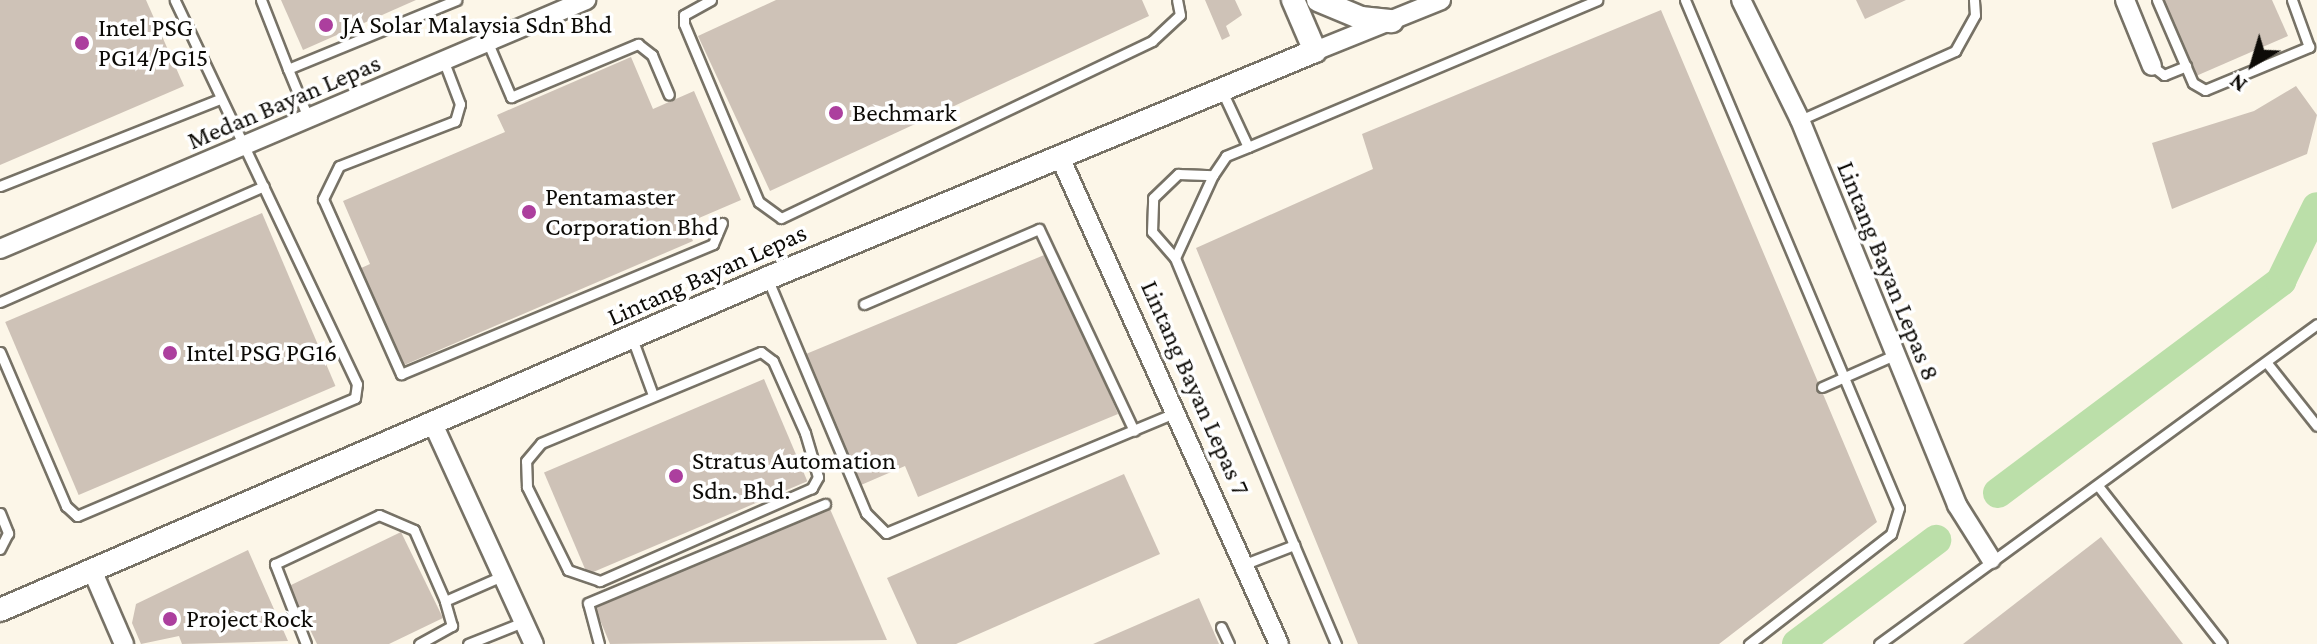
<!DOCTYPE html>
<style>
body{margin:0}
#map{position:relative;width:2317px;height:644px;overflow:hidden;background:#fcf6e8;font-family:"Crimson Pro",serif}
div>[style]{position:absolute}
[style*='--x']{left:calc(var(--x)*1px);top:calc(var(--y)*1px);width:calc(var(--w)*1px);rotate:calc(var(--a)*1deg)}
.river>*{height:30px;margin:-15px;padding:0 15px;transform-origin:15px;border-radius:15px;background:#bbdfa9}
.building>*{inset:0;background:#cec2b7;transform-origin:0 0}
.roads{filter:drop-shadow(2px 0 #777266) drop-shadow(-2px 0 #777266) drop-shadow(0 2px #777266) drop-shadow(0 -2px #777266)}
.service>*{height:9px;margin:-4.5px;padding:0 4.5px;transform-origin:4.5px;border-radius:4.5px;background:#fff}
.minor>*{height:18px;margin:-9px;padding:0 9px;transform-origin:9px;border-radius:9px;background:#fff}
.tertiary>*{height:22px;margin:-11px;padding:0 11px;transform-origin:11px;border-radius:11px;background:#fff}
.dots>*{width:22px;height:22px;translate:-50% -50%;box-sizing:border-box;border:4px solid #fff;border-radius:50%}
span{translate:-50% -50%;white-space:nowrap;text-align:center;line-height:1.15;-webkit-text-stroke:7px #fff;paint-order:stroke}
.poi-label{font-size:26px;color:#0d0b07}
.left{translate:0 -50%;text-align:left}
.street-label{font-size:26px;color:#0d0b07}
.north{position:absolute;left:2213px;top:24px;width:80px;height:80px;-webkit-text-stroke:6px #fff;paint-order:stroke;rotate:218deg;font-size:22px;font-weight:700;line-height:32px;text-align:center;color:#0d0b07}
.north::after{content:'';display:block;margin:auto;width:28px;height:36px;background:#0d0b07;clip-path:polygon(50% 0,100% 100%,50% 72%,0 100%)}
</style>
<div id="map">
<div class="river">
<i style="--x:1998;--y:493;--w:354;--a:-36.8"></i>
<i style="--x:2281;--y:281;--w:82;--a:-64.1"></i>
<i style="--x:1797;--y:644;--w:174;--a:-36.8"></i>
</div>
<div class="building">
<i style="clip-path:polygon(0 0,146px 0,184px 86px,0 165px)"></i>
<i style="clip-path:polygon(281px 0,416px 0,303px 50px)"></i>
<i style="clip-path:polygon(776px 0,1142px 0,1149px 16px,770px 191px,698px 36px)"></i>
<i style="clip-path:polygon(1205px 0,1235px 0,1242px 15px,1226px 26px,1230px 36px,1222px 40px)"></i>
<i style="clip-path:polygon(1856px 0,1906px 0,1865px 19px)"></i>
<i style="clip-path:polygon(2163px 0,2272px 0,2288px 36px,2196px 76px)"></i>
<i style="clip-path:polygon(1661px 10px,1877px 522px,1719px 644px,1358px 644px,1196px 248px,1373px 169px,1362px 134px)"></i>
<i style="clip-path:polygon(631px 57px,653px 109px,694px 91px,741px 200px,685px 224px,693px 241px,402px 366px,359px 269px,370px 264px,343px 201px,505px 132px,497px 115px)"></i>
<i style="clip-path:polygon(2296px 86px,2317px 115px,2307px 154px,2172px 209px,2152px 143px,2254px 111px)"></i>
<i style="left:262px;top:213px;width:188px;height:279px;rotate:67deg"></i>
<i style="clip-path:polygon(1049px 253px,1118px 414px,918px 497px,905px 466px,861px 485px,806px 354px)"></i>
<i style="left:764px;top:379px;width:111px;height:239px;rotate:67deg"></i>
<i style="clip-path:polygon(1124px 474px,1160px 554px,956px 644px,917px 644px,887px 578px)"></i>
<i style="clip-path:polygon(830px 509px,887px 640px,610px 644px,595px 608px)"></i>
<i style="clip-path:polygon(401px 532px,443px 618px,389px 644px,317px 644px,289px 586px)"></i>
<i style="clip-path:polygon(2101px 537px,2183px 644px,1963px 644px)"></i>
<i style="clip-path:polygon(248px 550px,288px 641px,182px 644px,179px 636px,141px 644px,132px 623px,136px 604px)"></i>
<i style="clip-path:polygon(1199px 598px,1219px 644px,1093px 644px)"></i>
</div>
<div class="roads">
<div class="service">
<i style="--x:261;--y:0;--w:74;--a:68.6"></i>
<i style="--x:711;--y:0;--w:31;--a:151"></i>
<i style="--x:684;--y:15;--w:9;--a:90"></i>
<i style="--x:684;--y:24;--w:193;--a:67.2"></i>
<i style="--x:759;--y:202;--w:27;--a:36"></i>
<i style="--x:781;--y:218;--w:411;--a:-25.5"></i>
<i style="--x:1152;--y:41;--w:38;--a:-43"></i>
<i style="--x:1180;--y:15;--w:15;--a:-101"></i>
<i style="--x:1685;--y:0;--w:551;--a:67.16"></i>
<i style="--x:1899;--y:508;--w:27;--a:107"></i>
<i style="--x:1891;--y:534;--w:180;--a:142.2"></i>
<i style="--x:2157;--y:0;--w:90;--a:66.6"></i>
<i style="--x:2193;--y:83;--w:14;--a:30"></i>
<i style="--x:2205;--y:90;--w:113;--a:-22.5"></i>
<i style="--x:2309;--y:47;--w:50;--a:-109.9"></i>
<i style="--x:488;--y:43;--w:59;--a:66.9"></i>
<i style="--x:511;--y:97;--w:138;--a:-22.7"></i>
<i style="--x:638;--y:44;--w:18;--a:38"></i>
<i style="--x:652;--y:55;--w:43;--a:67"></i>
<i style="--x:444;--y:62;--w:45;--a:69.1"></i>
<i style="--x:460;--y:104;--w:18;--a:106"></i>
<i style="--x:455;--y:121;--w:124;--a:158.8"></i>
<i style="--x:339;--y:166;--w:37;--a:116"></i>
<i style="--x:323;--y:199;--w:192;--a:66"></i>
<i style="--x:401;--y:374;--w:338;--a:-22.6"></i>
<i style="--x:713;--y:244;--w:23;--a:-67"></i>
<i style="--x:2152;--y:66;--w:15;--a:37"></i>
<i style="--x:2164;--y:75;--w:24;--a:-22"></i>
<i style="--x:1221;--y:89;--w:64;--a:65"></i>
<i style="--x:1248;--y:147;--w:24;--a:158"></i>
<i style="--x:1226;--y:156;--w:23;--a:124"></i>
<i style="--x:1213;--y:175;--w:91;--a:114.6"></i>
<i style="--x:1175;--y:258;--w:311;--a:67.5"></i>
<i style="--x:309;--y:120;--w:55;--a:-112.4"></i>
<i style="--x:288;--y:69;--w:182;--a:-22.3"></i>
<i style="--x:1800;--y:120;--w:170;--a:-24"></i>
<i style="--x:1955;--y:51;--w:41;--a:-60.9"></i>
<i style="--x:1975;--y:15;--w:15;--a:-94"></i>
<i style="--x:1248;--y:147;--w:379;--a:-22.8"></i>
<i style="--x:0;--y:186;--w:237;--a:-21.6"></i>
<i style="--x:1175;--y:258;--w:35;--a:-131"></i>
<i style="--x:1152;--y:232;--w:34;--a:-88"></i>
<i style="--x:1153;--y:198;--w:35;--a:-44"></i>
<i style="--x:1178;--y:174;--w:35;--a:2"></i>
<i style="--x:768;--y:280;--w:253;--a:67.2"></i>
<i style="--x:866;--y:513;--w:28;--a:45"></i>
<i style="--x:886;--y:533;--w:314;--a:-22.6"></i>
<i style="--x:0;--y:302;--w:288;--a:-23.7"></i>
<i style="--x:864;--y:304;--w:190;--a:-23.2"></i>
<i style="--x:1039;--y:229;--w:223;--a:64.8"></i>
<i style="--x:632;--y:338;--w:61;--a:69.8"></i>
<i style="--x:0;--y:352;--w:168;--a:66.8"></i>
<i style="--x:66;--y:506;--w:15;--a:42"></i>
<i style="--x:77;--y:516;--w:302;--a:-23"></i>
<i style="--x:355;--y:398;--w:14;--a:-82"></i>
<i style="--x:357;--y:384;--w:425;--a:-115.4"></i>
<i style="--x:761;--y:352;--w:15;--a:37"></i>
<i style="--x:773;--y:361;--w:79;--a:66"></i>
<i style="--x:805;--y:433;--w:46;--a:73.5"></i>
<i style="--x:818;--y:477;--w:13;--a:119"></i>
<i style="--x:812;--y:488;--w:232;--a:156.3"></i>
<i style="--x:600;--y:581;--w:34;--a:-161"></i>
<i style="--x:568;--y:570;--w:93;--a:-116.3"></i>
<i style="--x:527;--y:487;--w:26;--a:-92"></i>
<i style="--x:526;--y:461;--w:23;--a:-50"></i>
<i style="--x:541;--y:443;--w:238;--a:-22.5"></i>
<i style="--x:2267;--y:363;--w:80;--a:51.6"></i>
<i style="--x:1822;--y:387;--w:77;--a:-23.9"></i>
<i style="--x:2099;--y:487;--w:199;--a:51.9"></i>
<i style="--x:0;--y:513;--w:22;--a:68"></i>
<i style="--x:8;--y:533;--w:18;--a:117"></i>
<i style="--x:1245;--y:564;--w:53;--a:-21.2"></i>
<i style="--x:1294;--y:545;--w:108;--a:67"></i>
<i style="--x:1221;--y:627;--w:19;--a:65"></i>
<i style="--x:306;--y:644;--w:86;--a:-111.2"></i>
<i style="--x:275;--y:564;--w:115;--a:-25.2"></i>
<i style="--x:379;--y:515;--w:38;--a:23"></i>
<i style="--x:414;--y:530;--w:77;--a:66.4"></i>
<i style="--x:445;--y:601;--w:62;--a:-23.7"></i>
<i style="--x:419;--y:644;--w:38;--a:-29"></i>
<i style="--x:452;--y:626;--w:26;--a:-106"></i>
<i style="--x:468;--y:644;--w:59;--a:-21.8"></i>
<i style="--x:599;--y:644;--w:42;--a:-105"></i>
<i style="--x:588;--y:603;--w:257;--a:-22.7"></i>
<i style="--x:1879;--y:644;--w:542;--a:-36.15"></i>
</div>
<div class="minor">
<i style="--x:1741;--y:0;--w:134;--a:63.8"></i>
<i style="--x:1800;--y:120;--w:416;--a:67.8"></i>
<i style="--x:1957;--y:505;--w:64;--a:57.8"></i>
<i style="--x:2125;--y:0;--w:71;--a:67.8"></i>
<i style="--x:1315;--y:51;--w:136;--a:-22"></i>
<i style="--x:1059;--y:155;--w:536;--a:65.78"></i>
<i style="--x:0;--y:249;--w:637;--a:-23.02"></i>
<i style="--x:434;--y:426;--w:240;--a:65.4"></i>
<i style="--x:92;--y:570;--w:81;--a:66.6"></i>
</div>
<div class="tertiary">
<i style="--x:1318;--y:0;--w:47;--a:22.7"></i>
<i style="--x:1361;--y:18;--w:31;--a:6"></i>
<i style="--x:0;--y:610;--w:837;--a:-23.38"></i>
<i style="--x:768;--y:278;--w:592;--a:-22.54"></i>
<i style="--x:1315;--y:51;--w:56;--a:-113.3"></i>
</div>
</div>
<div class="dots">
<i style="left:326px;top:25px;background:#ac3f9e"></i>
<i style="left:82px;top:43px;background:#ac3f9e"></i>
<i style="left:836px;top:113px;background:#ac3f9e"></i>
<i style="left:529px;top:212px;background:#ac3f9e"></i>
<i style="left:170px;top:353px;background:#ac3f9e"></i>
<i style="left:676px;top:476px;background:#ac3f9e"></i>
<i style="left:170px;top:619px;background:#ac3f9e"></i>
</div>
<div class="poi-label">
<span class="left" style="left:342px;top:25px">JA Solar Malaysia Sdn Bhd</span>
<span class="left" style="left:98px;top:43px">Intel PSG<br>PG14/PG15</span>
<span class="left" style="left:852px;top:113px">Bechmark</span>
<span class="left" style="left:545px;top:212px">Pentamaster<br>Corporation Bhd</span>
<span class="left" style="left:186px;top:353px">Intel PSG PG16</span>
<span class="left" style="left:692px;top:476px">Stratus Automation<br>Sdn. Bhd.</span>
<span class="left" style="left:186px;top:619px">Project Rock</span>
</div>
<div class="street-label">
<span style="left:284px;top:102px;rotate:-23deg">Medan Bayan Lepas</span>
<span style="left:1888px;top:271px;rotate:68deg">Lintang Bayan Lepas 8</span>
<span style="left:707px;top:275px;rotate:-24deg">Lintang Bayan Lepas</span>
<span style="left:1195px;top:388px;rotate:66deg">Lintang Bayan Lepas 7</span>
</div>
<div class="north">N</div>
</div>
